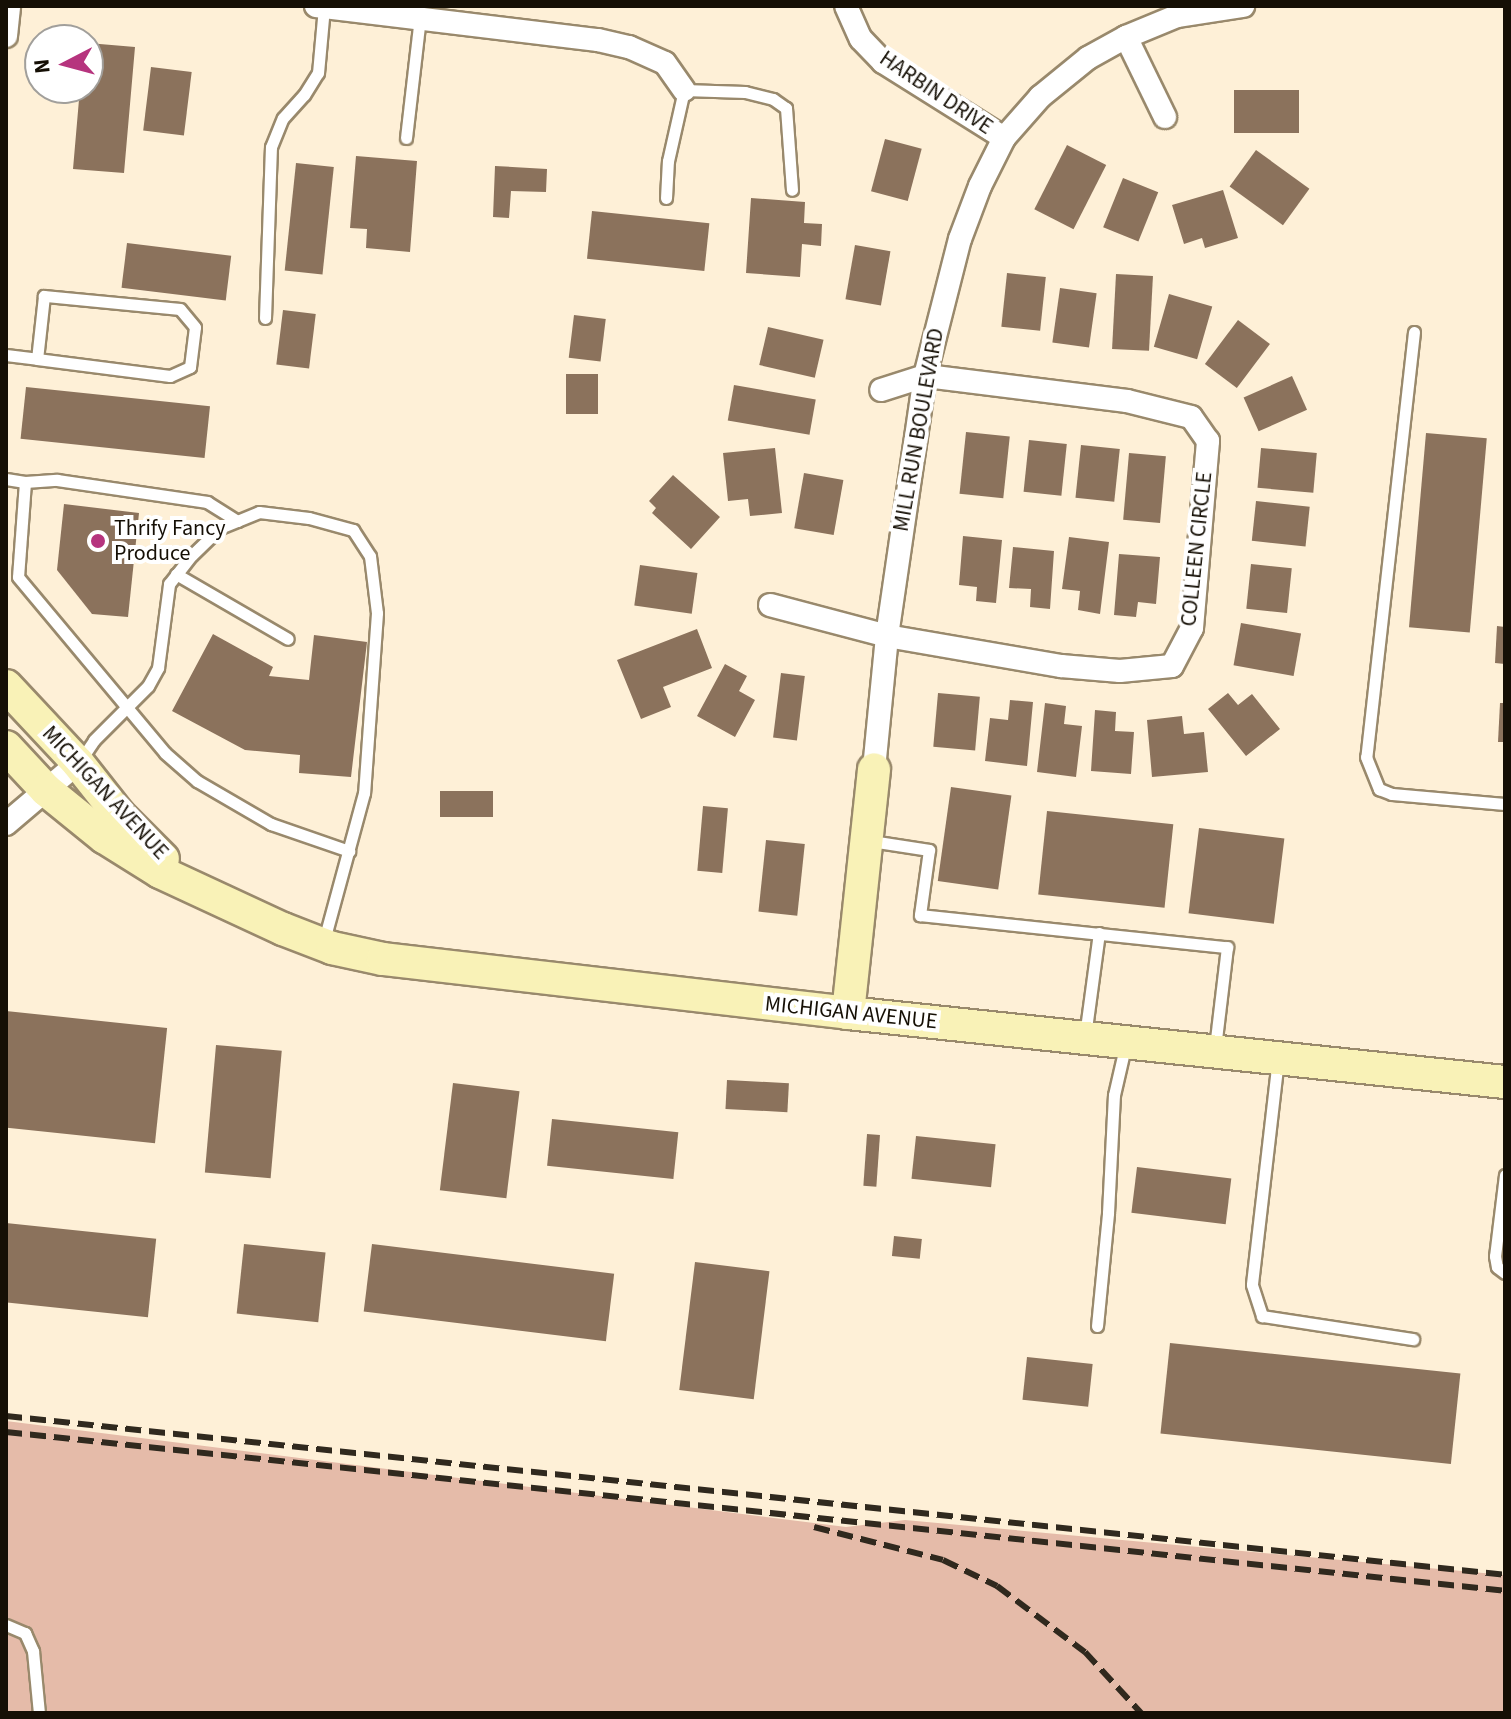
<!DOCTYPE html>
<style>
body{margin:0}
#map{position:relative;width:1511px;height:1719px;overflow:hidden;background:#fef0d7;font-family:"Source Sans 3",sans-serif}
div>[style]{position:absolute}
[style*='--x']{left:calc(var(--x)*1px);top:calc(var(--y)*1px);width:calc(var(--w)*1px);rotate:calc(var(--a)*1deg)}
.green>*{inset:0;background:#e5bba9}
.building>*{inset:0;background:#8b725c;transform-origin:0 0}
.roads{filter:drop-shadow(2px 0 #99896c) drop-shadow(-2px 0 #99896c) drop-shadow(0 2px #99896c) drop-shadow(0 -2px #99896c)}
.lane>*{height:11px;margin:-5.5px;padding:0 5.5px;transform-origin:5.5px;border-radius:5.5px;background:#fff}
.street>*{height:22px;margin:-11px;padding:0 11px;transform-origin:11px;border-radius:11px;background:#fff}
.secondary>*{height:32px;margin:-16px;padding:0 16px;transform-origin:16px;border-radius:16px;background:#f9f2b7}
.rail>*{height:6px;margin-top:-3px;transform-origin:0;background:repeating-linear-gradient(90deg,#30291e 0 16px,transparent 0 24px)}
.dots>*{width:22px;height:22px;translate:-50% -50%;box-sizing:border-box;border:4px solid #fff;border-radius:50%}
span{translate:-50% -50%;white-space:nowrap;text-align:center;line-height:1.15;-webkit-text-stroke:8px #fff;paint-order:stroke}
.street-label{font-size:22px;color:#150f05}
.poi-label{font-size:22px;color:#150f05}
.left{translate:0 -50%;text-align:left}
.frame{position:absolute;inset:0;border:8px solid #150f05;pointer-events:none}
.north{position:absolute;left:24px;top:24px;width:80px;height:80px;box-sizing:border-box;background:#fff;border:2px solid #a19f9b;border-radius:50%;rotate:264deg;font-size:22px;font-weight:700;line-height:32px;text-align:center;color:#150f05}
.north::after{content:'';display:block;margin:auto;width:28px;height:36px;background:#b6347e;clip-path:polygon(50% 0,100% 100%,50% 72%,0 100%)}
</style>
<div id="map">
<div class="green">
<i style="clip-path:polygon(6px 1421px,846px 1527px,905px 1520px,1505px 1575px,1505px 1713px,6px 1713px)"></i>
</div>
<div class="building">
<i style="clip-path:polygon(88px 43px,135px 47px,124px 173px,73px 169px,80px 88px,88px 88px)"></i>
<i style="left:151px;top:67px;width:41px;height:64px;rotate:7deg"></i>
<i style="left:1234px;top:90px;width:65px;height:43px"></i>
<i style="left:885px;top:139px;width:38px;height:54px;rotate:15deg"></i>
<i style="left:1067px;top:145px;width:44px;height:72px;rotate:27deg"></i>
<i style="left:1256px;top:150px;width:66px;height:45px;rotate:36deg"></i>
<i style="clip-path:polygon(356px 156px,417px 161px,410px 252px,366px 248px,367px 229px,350px 228px)"></i>
<i style="left:296px;top:163px;width:38px;height:108px;rotate:6deg"></i>
<i style="clip-path:polygon(495px 166px,547px 169px,546px 192px,511px 191px,509px 218px,493px 217px)"></i>
<i style="left:1123px;top:178px;width:38px;height:53px;rotate:22deg"></i>
<i style="clip-path:polygon(1223px 190px,1238px 238px,1205px 248px,1202px 238px,1184px 244px,1172px 205px)"></i>
<i style="clip-path:polygon(751px 198px,805px 202px,804px 223px,822px 224px,821px 246px,802px 244px,800px 277px,746px 273px)"></i>
<i style="left:592px;top:211px;width:118px;height:48px;rotate:6deg"></i>
<i style="left:127px;top:243px;width:105px;height:45px;rotate:7deg"></i>
<i style="left:855px;top:245px;width:36px;height:55px;rotate:10deg"></i>
<i style="left:1007px;top:273px;width:39px;height:54px;rotate:6deg"></i>
<i style="left:1116px;top:274px;width:37px;height:75px;rotate:3deg"></i>
<i style="left:1060px;top:288px;width:37px;height:55px;rotate:8deg"></i>
<i style="left:1169px;top:294px;width:45px;height:55px;rotate:16deg"></i>
<i style="left:283px;top:310px;width:33px;height:55px;rotate:7deg"></i>
<i style="left:574px;top:315px;width:32px;height:43px;rotate:7deg"></i>
<i style="left:1238px;top:320px;width:40px;height:55px;rotate:37deg"></i>
<i style="left:768px;top:327px;width:57px;height:39px;rotate:13deg"></i>
<i style="left:566px;top:374px;width:32px;height:40px"></i>
<i style="left:1292px;top:376px;width:37px;height:53px;rotate:66deg"></i>
<i style="left:734px;top:385px;width:83px;height:36px;rotate:10deg"></i>
<i style="left:26px;top:387px;width:185px;height:52px;rotate:6deg"></i>
<i style="left:966px;top:432px;width:44px;height:62px;rotate:6deg"></i>
<i style="left:1426px;top:433px;width:61px;height:195px;rotate:5deg"></i>
<i style="left:1029px;top:440px;width:38px;height:52px;rotate:6deg"></i>
<i style="left:1081px;top:445px;width:39px;height:53px;rotate:6deg"></i>
<i style="clip-path:polygon(775px 448px,782px 513px,750px 516px,748px 499px,728px 501px,723px 453px)"></i>
<i style="left:1261px;top:448px;width:56px;height:40px;rotate:5deg"></i>
<i style="left:1129px;top:453px;width:37px;height:67px;rotate:5deg"></i>
<i style="left:804px;top:473px;width:40px;height:56px;rotate:10deg"></i>
<i style="clip-path:polygon(673px 475px,720px 517px,691px 549px,652px 513px,656px 508px,649px 501px)"></i>
<i style="left:1256px;top:501px;width:54px;height:40px;rotate:6deg"></i>
<i style="clip-path:polygon(64px 504px,139px 513px,128px 617px,92px 614px,57px 570px)"></i>
<i style="clip-path:polygon(963px 536px,1002px 540px,996px 603px,976px 601px,977px 587px,959px 585px)"></i>
<i style="clip-path:polygon(1069px 537px,1109px 542px,1100px 614px,1078px 610px,1080px 591px,1062px 589px)"></i>
<i style="clip-path:polygon(1013px 547px,1054px 551px,1050px 609px,1030px 607px,1031px 589px,1009px 588px)"></i>
<i style="clip-path:polygon(1119px 554px,1160px 557px,1156px 604px,1138px 602px,1136px 617px,1114px 615px)"></i>
<i style="left:1251px;top:564px;width:41px;height:45px;rotate:6deg"></i>
<i style="left:640px;top:565px;width:58px;height:41px;rotate:8deg"></i>
<i style="left:1241px;top:623px;width:61px;height:43px;rotate:10deg"></i>
<i style="clip-path:polygon(1497px 626px,1505px 627px,1505px 664px,1495px 663px)"></i>
<i style="clip-path:polygon(697px 629px,712px 668px,663px 687px,671px 707px,641px 719px,617px 660px)"></i>
<i style="clip-path:polygon(213px 634px,273px 667px,269px 676px,309px 680px,314px 635px,367px 642px,351px 777px,299px 773px,300px 755px,245px 750px,172px 711px)"></i>
<i style="clip-path:polygon(725px 664px,747px 676px,739px 691px,755px 700px,735px 737px,697px 716px)"></i>
<i style="left:781px;top:673px;width:24px;height:65px;rotate:7deg"></i>
<i style="left:938px;top:693px;width:42px;height:54px;rotate:5deg"></i>
<i style="clip-path:polygon(1228px 693px,1238px 705px,1252px 694px,1280px 729px,1246px 756px,1208px 709px)"></i>
<i style="clip-path:polygon(1010px 700px,1033px 702px,1027px 766px,985px 761px,990px 718px,1008px 720px)"></i>
<i style="clip-path:polygon(1045px 703px,1066px 706px,1064px 724px,1082px 726px,1076px 777px,1037px 772px)"></i>
<i style="clip-path:polygon(1500px 703px,1505px 703px,1505px 742px,1498px 742px)"></i>
<i style="clip-path:polygon(1095px 710px,1116px 712px,1115px 731px,1134px 732px,1131px 774px,1091px 771px)"></i>
<i style="clip-path:polygon(1182px 716px,1184px 734px,1204px 732px,1208px 772px,1152px 777px,1147px 720px)"></i>
<i style="left:951px;top:787px;width:61px;height:95px;rotate:8deg"></i>
<i style="left:440px;top:791px;width:53px;height:26px"></i>
<i style="left:703px;top:806px;width:25px;height:65px;rotate:5deg"></i>
<i style="left:1047px;top:811px;width:127px;height:84px;rotate:6deg"></i>
<i style="left:1199px;top:828px;width:86px;height:86px;rotate:7deg"></i>
<i style="left:766px;top:840px;width:39px;height:72px;rotate:6deg"></i>
<i style="left:6px;top:1011px;width:162px;height:116px;rotate:6deg"></i>
<i style="left:216px;top:1045px;width:66px;height:128px;rotate:5deg"></i>
<i style="left:727px;top:1080px;width:62px;height:29px;rotate:3deg"></i>
<i style="left:453px;top:1083px;width:67px;height:108px;rotate:7deg"></i>
<i style="left:552px;top:1119px;width:127px;height:47px;rotate:6deg"></i>
<i style="left:867px;top:1134px;width:13px;height:52px;rotate:4deg"></i>
<i style="left:916px;top:1136px;width:80px;height:43px;rotate:6deg"></i>
<i style="left:1137px;top:1167px;width:95px;height:46px;rotate:7deg"></i>
<i style="left:6px;top:1223px;width:151px;height:79px;rotate:6deg"></i>
<i style="left:894px;top:1236px;width:28px;height:20px;rotate:6deg"></i>
<i style="left:244px;top:1244px;width:82px;height:70px;rotate:6deg"></i>
<i style="left:372px;top:1244px;width:244px;height:68px;rotate:7deg"></i>
<i style="left:695px;top:1262px;width:75px;height:129px;rotate:7deg"></i>
<i style="left:1170px;top:1343px;width:292px;height:91px;rotate:6deg"></i>
<i style="left:1027px;top:1357px;width:66px;height:43px;rotate:6deg"></i>
</div>
<div class="roads">
<div class="lane">
<i style="--x:406;--y:138;--w:122;--a:-83.4"></i>
<i style="--x:666;--y:198;--w:37;--a:-87"></i>
<i style="--x:668;--y:161;--w:73;--a:-77.3"></i>
<i style="--x:684;--y:90;--w:61;--a:1.9"></i>
<i style="--x:745;--y:92;--w:29;--a:14"></i>
<i style="--x:773;--y:99;--w:16;--a:35"></i>
<i style="--x:786;--y:108;--w:82;--a:85.8"></i>
<i style="--x:265;--y:318;--w:171;--a:-88"></i>
<i style="--x:271;--y:147;--w:31;--a:-68"></i>
<i style="--x:283;--y:118;--w:31;--a:-48"></i>
<i style="--x:304;--y:95;--w:26;--a:-58"></i>
<i style="--x:318;--y:73;--w:66;--a:-84.8"></i>
<i style="--x:1414;--y:332;--w:428;--a:96.4"></i>
<i style="--x:1366;--y:757;--w:35;--a:68"></i>
<i style="--x:1379;--y:789;--w:14;--a:21"></i>
<i style="--x:1392;--y:794;--w:113;--a:5.1"></i>
<i style="--x:6;--y:355;--w:31;--a:7"></i>
<i style="--x:37;--y:359;--w:134;--a:7.3"></i>
<i style="--x:170;--y:376;--w:22;--a:-24"></i>
<i style="--x:190;--y:367;--w:40;--a:-82.9"></i>
<i style="--x:195;--y:327;--w:23;--a:-130"></i>
<i style="--x:180;--y:309;--w:137;--a:-174.5"></i>
<i style="--x:44;--y:296;--w:63;--a:96.3"></i>
<i style="--x:6;--y:479;--w:19;--a:9"></i>
<i style="--x:25;--y:482;--w:95;--a:94.2"></i>
<i style="--x:18;--y:577;--w:229;--a:50.1"></i>
<i style="--x:165;--y:753;--w:43;--a:41.2"></i>
<i style="--x:197;--y:781;--w:86;--a:30.2"></i>
<i style="--x:271;--y:824;--w:83;--a:19.1"></i>
<i style="--x:25;--y:482;--w:32;--a:-4"></i>
<i style="--x:57;--y:480;--w:152;--a:8.3"></i>
<i style="--x:207;--y:502;--w:36;--a:32"></i>
<i style="--x:176;--y:574;--w:129;--a:30.1"></i>
<i style="--x:80;--y:761;--w:25;--a:-56"></i>
<i style="--x:94;--y:740;--w:76;--a:-45"></i>
<i style="--x:148;--y:686;--w:21;--a:-61"></i>
<i style="--x:158;--y:668;--w:85;--a:-82.5"></i>
<i style="--x:169;--y:584;--w:37;--a:-52"></i>
<i style="--x:192;--y:555;--w:39;--a:-44"></i>
<i style="--x:220;--y:528;--w:42;--a:-22.3"></i>
<i style="--x:259;--y:512;--w:50;--a:6.8"></i>
<i style="--x:309;--y:518;--w:46;--a:15.3"></i>
<i style="--x:353;--y:530;--w:31;--a:57"></i>
<i style="--x:370;--y:556;--w:57;--a:83"></i>
<i style="--x:377;--y:613;--w:180;--a:94.1"></i>
<i style="--x:364;--y:793;--w:152;--a:105.2"></i>
<i style="--x:871;--y:841;--w:59;--a:8.8"></i>
<i style="--x:929;--y:850;--w:66;--a:97.9"></i>
<i style="--x:920;--y:915;--w:309;--a:6"></i>
<i style="--x:1227;--y:947;--w:101;--a:96.8"></i>
<i style="--x:1085;--y:1036;--w:104;--a:-82.3"></i>
<i style="--x:1278;--y:1059;--w:227;--a:96.6"></i>
<i style="--x:1252;--y:1285;--w:33;--a:72"></i>
<i style="--x:1262;--y:1316;--w:153;--a:8.7"></i>
<i style="--x:1505;--y:1175;--w:82;--a:97"></i>
<i style="--x:1495;--y:1256;--w:11;--a:80"></i>
<i style="--x:1497;--y:1267;--w:10;--a:37"></i>
<i style="--x:1097;--y:1326;--w:114;--a:-84.4"></i>
<i style="--x:1108;--y:1213;--w:118;--a:-87.1"></i>
<i style="--x:1114;--y:1095;--w:53;--a:-77"></i>
<i style="--x:6;--y:1625;--w:21;--a:23"></i>
<i style="--x:25;--y:1633;--w:20;--a:66"></i>
<i style="--x:33;--y:1651;--w:62;--a:84.5"></i>
</div>
<div class="street">
<i style="--x:316;--y:6;--w:284;--a:6.9"></i>
<i style="--x:598;--y:40;--w:32;--a:13"></i>
<i style="--x:629;--y:47;--w:39;--a:24"></i>
<i style="--x:665;--y:63;--w:33;--a:55"></i>
<i style="--x:846;--y:6;--w:36;--a:66"></i>
<i style="--x:861;--y:39;--w:32;--a:46"></i>
<i style="--x:883;--y:62;--w:143;--a:32.1"></i>
<i style="--x:6;--y:36;--w:30;--a:-84"></i>
<i style="--x:1126;--y:37;--w:89;--a:64"></i>
<i style="--x:770;--y:605;--w:121;--a:14.8"></i>
<i style="--x:887;--y:636;--w:177;--a:9.8"></i>
<i style="--x:1061;--y:666;--w:59;--a:4.8"></i>
<i style="--x:1120;--y:671;--w:52;--a:-5.5"></i>
<i style="--x:1172;--y:666;--w:43;--a:-62.2"></i>
<i style="--x:1192;--y:628;--w:188;--a:-85.1"></i>
<i style="--x:1208;--y:441;--w:29;--a:-125"></i>
<i style="--x:1191;--y:417;--w:66;--a:-166"></i>
<i style="--x:1127;--y:401;--w:204;--a:-172.9"></i>
<i style="--x:925;--y:376;--w:46;--a:162.3"></i>
<i style="--x:874;--y:769;--w:134;--a:-84.4"></i>
<i style="--x:887;--y:636;--w:263;--a:-81.7"></i>
<i style="--x:925;--y:376;--w:141;--a:-75.7"></i>
<i style="--x:960;--y:239;--w:57;--a:-69.3"></i>
<i style="--x:980;--y:186;--w:54;--a:-63.4"></i>
<i style="--x:1004;--y:138;--w:55;--a:-48.7"></i>
<i style="--x:1040;--y:97;--w:62;--a:-39.1"></i>
<i style="--x:1088;--y:58;--w:43;--a:-28.9"></i>
<i style="--x:1126;--y:37;--w:55;--a:-22.4"></i>
<i style="--x:1177;--y:16;--w:67;--a:-8.6"></i>
<i style="--x:6;--y:824;--w:94;--a:-40.3"></i>
</div>
<div class="secondary">
<i style="--x:6;--y:686;--w:105;--a:46.9"></i>
<i style="--x:78;--y:763;--w:66;--a:51.7"></i>
<i style="--x:119;--y:815;--w:62;--a:45"></i>
<i style="--x:6;--y:747;--w:59;--a:47.1"></i>
<i style="--x:46;--y:790;--w:75;--a:39"></i>
<i style="--x:104;--y:837;--w:66;--a:32"></i>
<i style="--x:160;--y:872;--w:136;--a:24.9"></i>
<i style="--x:283;--y:929;--w:53;--a:21.2"></i>
<i style="--x:332;--y:948;--w:52;--a:12.2"></i>
<i style="--x:383;--y:959;--w:468;--a:6.6"></i>
<i style="--x:848;--y:1013;--w:661;--a:6"></i>
<i style="--x:848;--y:1013;--w:245;--a:-83.9"></i>
</div>
</div>
<div class="rail">
<i style="--x:6;--y:1416;--w:1507;--a:6.05"></i>
<i style="--x:6;--y:1432;--w:1507;--a:6.05"></i>
<i style="--x:814;--y:1527;--w:133;--a:14.3"></i>
<i style="--x:943;--y:1560;--w:60;--a:25.7"></i>
<i style="--x:997;--y:1586;--w:110;--a:36.9"></i>
<i style="--x:1085;--y:1652;--w:83;--a:47.4"></i>
</div>
<div class="dots">
<i style="left:98px;top:541px;background:#b6347e"></i>
</div>
<div class="street-label">
<span style="left:936px;top:93px;rotate:34deg">HARBIN DRIVE</span>
<span style="left:919px;top:430px;rotate:-80deg">MILL RUN BOULEVARD</span>
<span style="left:1197px;top:549px;rotate:-84deg">COLLEEN CIRCLE</span>
<span style="left:105px;top:793px;rotate:47deg">MICHIGAN AVENUE</span>
<span style="left:851px;top:1013px;rotate:6deg">MICHIGAN AVENUE</span>
</div>
<div class="poi-label">
<span class="left" style="left:114px;top:541px">Thrify Fancy<br>Produce</span>
</div>
<div class="frame"></div>
<div class="north">N</div>
</div>
